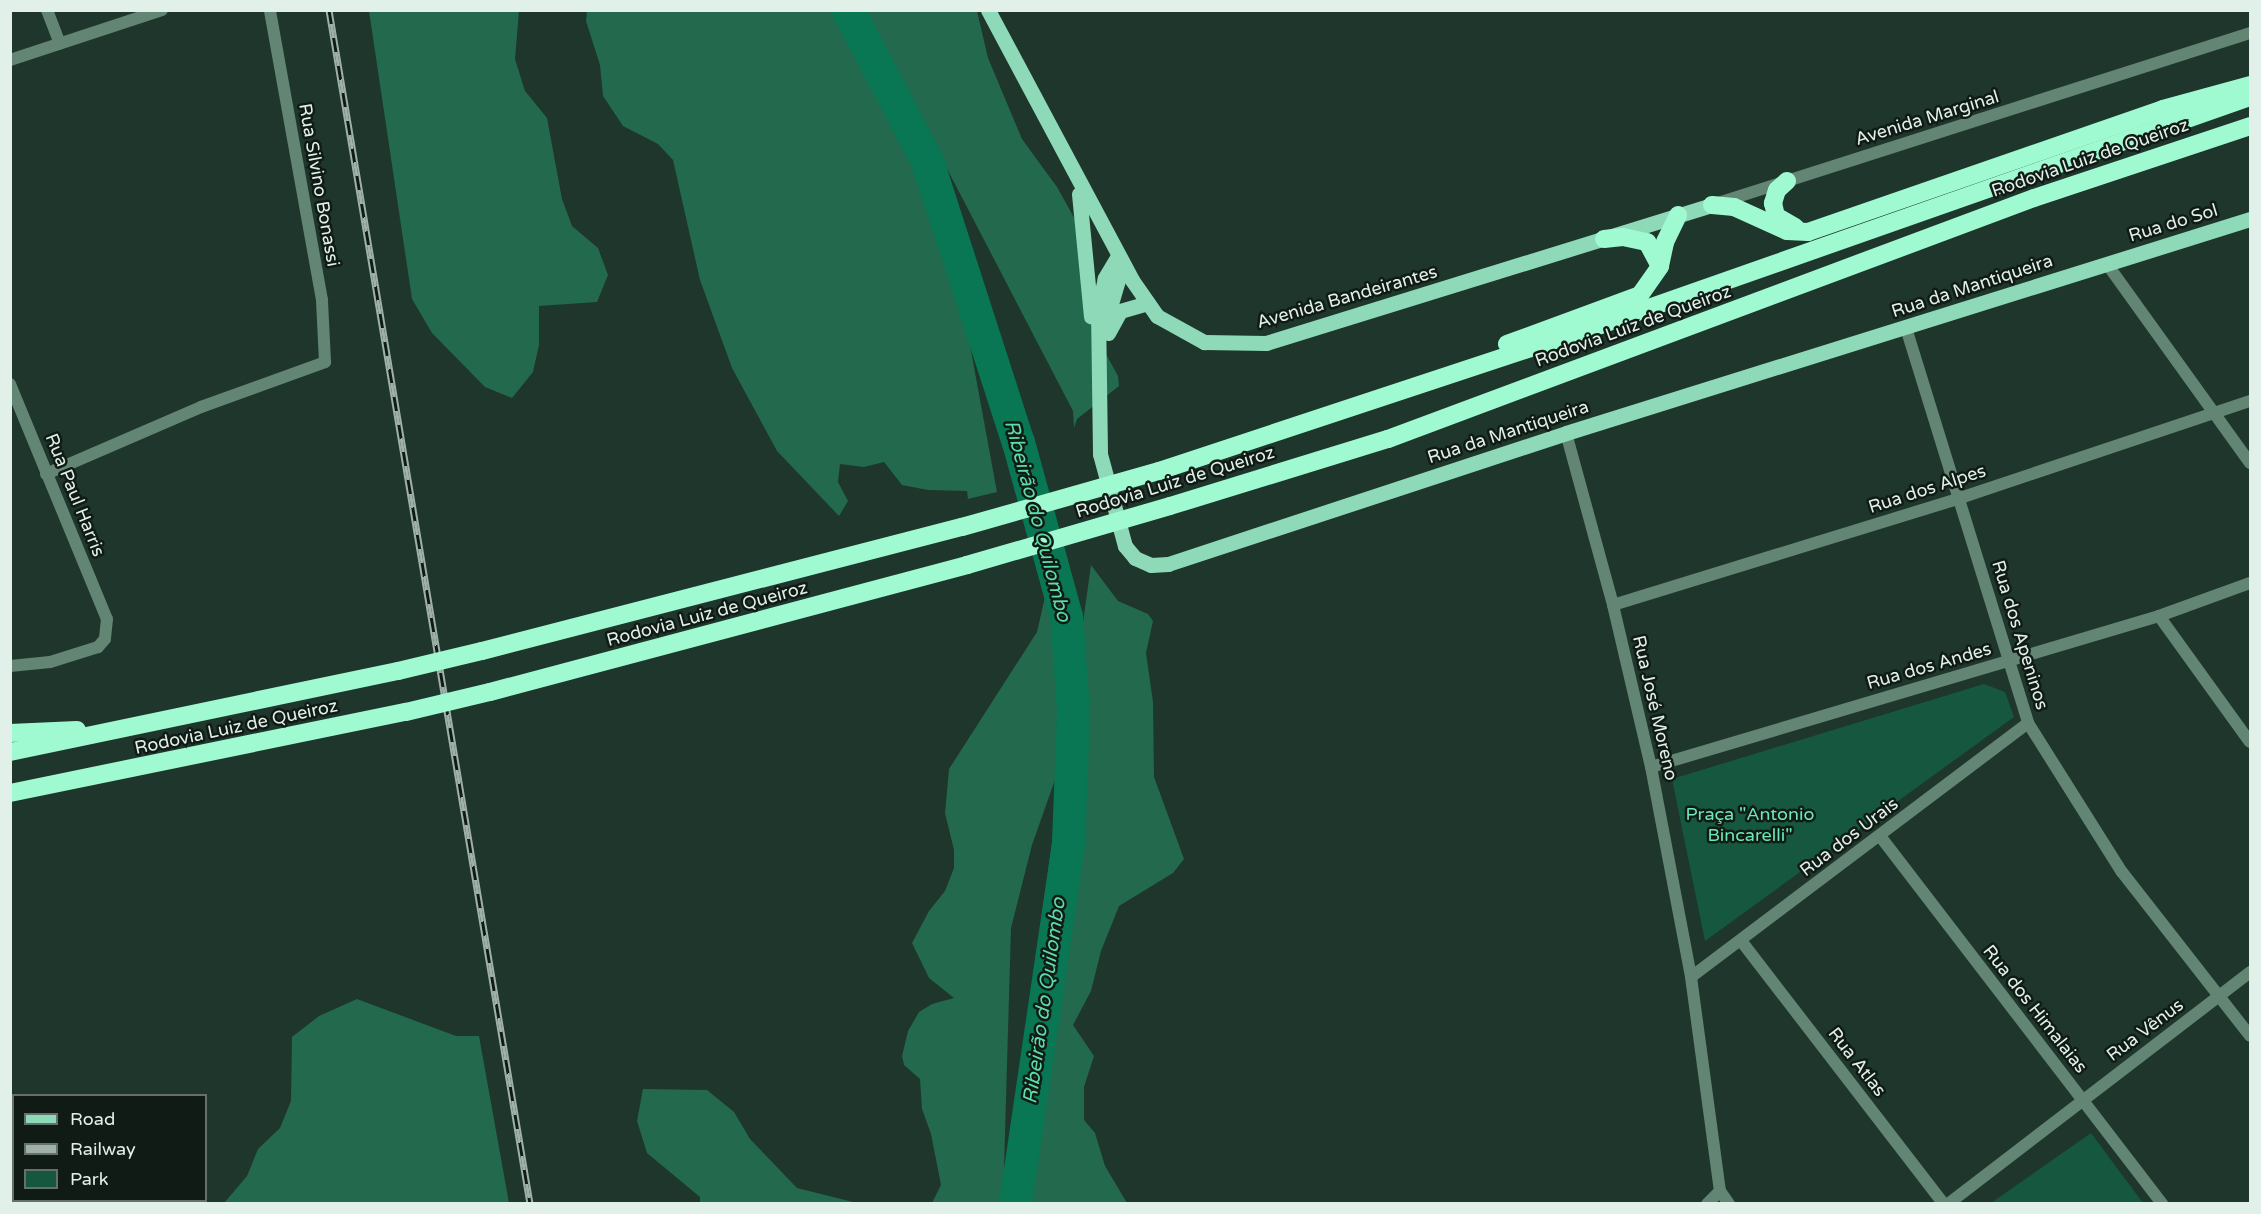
<!DOCTYPE html>
<meta charset="utf-8">
<style>
body{margin:0}
#map{position:relative;width:2261px;height:1214px;overflow:hidden;background:#1e362b;font-family:"Varela Round",sans-serif}
div>[style]{position:absolute}
[style*='--x']{left:calc(var(--x)*1px);top:calc(var(--y)*1px);width:calc(var(--w)*1px);rotate:calc(var(--a)*1deg)}
.green>*{inset:0;background:#16573f}
.forest>*{inset:0;background:#22694e}
.river>*{height:33px;margin:-16.5px;padding:0 16.5px;transform-origin:16.5px;border-radius:16.5px;background:#097654}
.minor>*{height:12px;margin:-6px;padding:0 6px;transform-origin:6px;border-radius:6px;background:#628574}
.primary>*{height:15px;margin:-7.5px;padding:0 7.5px;transform-origin:7.5px;border-radius:7.5px;background:#8ed9b7}
.motorway>*{height:18px;margin:-9px;padding:0 9px;transform-origin:9px;border-radius:9px;background:#9ffad1}
.rail>*{height:7px;margin-top:-3.5px;transform-origin:0;background:repeating-linear-gradient(90deg,#101b16 0 14px,#9fb1a8 0 28px);box-sizing:border-box;border-block:2px solid #9fb1a8}
.motorway-bridge>*{height:18px;margin:-9px;padding:0 9px;transform-origin:9px;border-radius:9px;background:#9ffad1}
span{translate:-50% -50%;white-space:nowrap;text-align:center;line-height:1.15;-webkit-text-stroke:5px #101b16;paint-order:stroke}
.street-label{font-size:18px;color:#e1f0e8}
.park-label{font-size:18px;color:#6ce9b6}
.water-label{font-size:20px;color:#5ddba8;font-style:italic}
.frame{position:absolute;inset:0;border:12px solid #e1f0e8;pointer-events:none}
.legend{position:absolute;left:12px;top:1094px;width:195px;height:108px;box-sizing:border-box;background:#101b16;border:2px solid #64706a;margin:0;padding:8px 10px;list-style:none;font-size:18px;color:#e1f0e8}
.legend li{display:flex;align-items:center;gap:12px;height:30px}
.legend b{width:30px;border:2px solid #64706a}
</style>
<div id="map">
<div class="green">
<i style="clip-path:polygon(1984px 684px,2005px 692px,2014px 717px,1705px 941px,1672px 779px)"></i>
<i style="clip-path:polygon(2091px 1133px,2143px 1203px,1991px 1203px)"></i>
</div>
<div class="forest">
<i style="clip-path:polygon(369px 11px,519px 11px,515px 59px,525px 91px,547px 118px,562px 199px,572px 226px,598px 248px,608px 275px,597px 302px,539px 306px,539px 345px,533px 372px,512px 398px,485px 387px,432px 333px,412px 299px)"></i>
<i style="clip-path:polygon(587px 11px,833px 11px,890px 97px,953px 211px,963px 243px,968px 281px,967px 329px,997px 492px,968px 499px,967px 491px,928px 490px,902px 485px,884px 462px,864px 467px,840px 464px,838px 482px,848px 501px,839px 516px,777px 451px,732px 368px,700px 280px,673px 160px,658px 144px,623px 126px,603px 96px,600px 65px,586px 21px)"></i>
<i style="clip-path:polygon(865px 11px,977px 11px,988px 58px,1022px 139px,1057px 187px,1081px 230px,1095px 334px,1118px 376px,1119px 386px,1077px 419px,1074px 428px,1073px 411px)"></i>
<i style="clip-path:polygon(1091px 565px,1118px 601px,1148px 614px,1153px 621px,1146px 653px,1153px 702px,1154px 777px,1184px 859px,1173px 873px,1119px 906px,1101px 951px,1091px 991px,1073px 1025px,1094px 1056px,1084px 1087px,1084px 1120px,1095px 1133px,1105px 1166px,1127px 1203px,1032px 1203px,1033px 977px)"></i>
<i style="clip-path:polygon(1053px 582px,1067px 643px,1065px 731px,1062px 760px,1032px 845px,1011px 928px,1004px 1168px,1010px 1203px,932px 1203px,941px 1185px,931px 1134px,922px 1109px,920px 1079px,904px 1065px,902px 1056px,908px 1031px,919px 1012px,932px 1004px,954px 998px,929px 978px,912px 943px,929px 911px,945px 891px,954px 868px,954px 850px,945px 813px,949px 769px,1037px 632px,1047px 588px)"></i>
<i style="clip-path:polygon(357px 999px,456px 1036px,479px 1036px,509px 1203px,163px 1203px,225px 1202px,247px 1176px,258px 1149px,280px 1128px,291px 1101px,292px 1037px,319px 1016px)"></i>
<i style="clip-path:polygon(643px 1089px,707px 1090px,734px 1112px,750px 1139px,797px 1188px,857px 1203px,700px 1203px,700px 1197px,647px 1153px,637px 1121px)"></i>
</div>
<div class="river">
<i style="--x:848;--y:10;--w:170;--a:62.4"></i>
<i style="--x:927;--y:161;--w:295;--a:72.1"></i>
<i style="--x:1018;--y:442;--w:180;--a:74.6"></i>
<i style="--x:1066;--y:616;--w:96;--a:85.8"></i>
<i style="--x:1073;--y:712;--w:132;--a:92.2"></i>
<i style="--x:1068;--y:844;--w:364;--a:98.4"></i>
</div>
<div class="minor">
<i style="--x:47;--y:10;--w:36;--a:69"></i>
<i style="--x:10;--y:60;--w:160;--a:-18.2"></i>
<i style="--x:1718;--y:203;--w:559;--a:-17.72"></i>
<i style="--x:2107;--y:264;--w:245;--a:54.3"></i>
<i style="--x:1906;--y:328;--w:413;--a:72.8"></i>
<i style="--x:2028;--y:723;--w:176;--a:57.8"></i>
<i style="--x:2122;--y:872;--w:208;--a:52"></i>
<i style="--x:10;--y:384;--w:254;--a:67.6"></i>
<i style="--x:107;--y:619;--w:20;--a:96"></i>
<i style="--x:105;--y:639;--w:11;--a:131"></i>
<i style="--x:98;--y:647;--w:50;--a:162.6"></i>
<i style="--x:50;--y:662;--w:40;--a:174.3"></i>
<i style="--x:1566;--y:433;--w:178;--a:74.7"></i>
<i style="--x:1613;--y:605;--w:166;--a:76.8"></i>
<i style="--x:1651;--y:767;--w:214;--a:79.2"></i>
<i style="--x:1691;--y:977;--w:216;--a:82.3"></i>
<i style="--x:1720;--y:1191;--w:16;--a:55"></i>
<i style="--x:46;--y:474;--w:169;--a:-23.4"></i>
<i style="--x:201;--y:407;--w:132;--a:-19.9"></i>
<i style="--x:325;--y:362;--w:62;--a:-92.8"></i>
<i style="--x:322;--y:300;--w:295;--a:-100.2"></i>
<i style="--x:1613;--y:605;--w:363;--a:-17.1"></i>
<i style="--x:1960;--y:498;--w:306;--a:-18.5"></i>
<i style="--x:2159;--y:616;--w:155;--a:54.2"></i>
<i style="--x:1651;--y:767;--w:530;--a:-16.55"></i>
<i style="--x:2159;--y:616;--w:97;--a:-19.9"></i>
<i style="--x:1880;--y:836;--w:464;--a:52.5"></i>
<i style="--x:1742;--y:942;--w:331;--a:52.4"></i>
<i style="--x:1691;--y:977;--w:422;--a:-37"></i>
<i style="--x:1707;--y:1204;--w:18;--a:-45"></i>
<i style="--x:1948;--y:1204;--w:381;--a:-37.5"></i>
</div>
<div class="primary">
<i style="--x:988;--y:10;--w:306;--a:61.9"></i>
<i style="--x:1132;--y:280;--w:44;--a:55.2"></i>
<i style="--x:1157;--y:316;--w:54;--a:29"></i>
<i style="--x:1204;--y:342;--w:62;--a:0.9"></i>
<i style="--x:1266;--y:343;--w:467;--a:-17.2"></i>
<i style="--x:1079;--y:194;--w:123;--a:84.4"></i>
<i style="--x:1118;--y:256;--w:26;--a:121"></i>
<i style="--x:1105;--y:278;--w:32;--a:103"></i>
<i style="--x:1098;--y:309;--w:145;--a:89.2"></i>
<i style="--x:1100;--y:454;--w:95;--a:74.8"></i>
<i style="--x:1125;--y:546;--w:16;--a:50"></i>
<i style="--x:1135;--y:558;--w:17;--a:24"></i>
<i style="--x:1151;--y:565;--w:17;--a:-3"></i>
<i style="--x:1168;--y:564;--w:419;--a:-18.2"></i>
<i style="--x:1566;--y:433;--w:717;--a:-17.37"></i>
<i style="--x:1105;--y:324;--w:46;--a:-73.5"></i>
<i style="--x:1118;--y:280;--w:13;--a:-58"></i>
<i style="--x:1108;--y:333;--w:25;--a:-61"></i>
<i style="--x:1120;--y:311;--w:29;--a:-16"></i>
</div>
<div class="motorway">
<i style="--x:1787;--y:181;--w:13;--a:138"></i>
<i style="--x:1777;--y:190;--w:14;--a:107"></i>
<i style="--x:1773;--y:203;--w:13;--a:77"></i>
<i style="--x:1776;--y:216;--w:22;--a:30"></i>
<i style="--x:1712;--y:205;--w:22;--a:5"></i>
<i style="--x:1734;--y:207;--w:58;--a:24.4"></i>
<i style="--x:1787;--y:231;--w:21;--a:3"></i>
<i style="--x:1808;--y:232;--w:376;--a:-19.1"></i>
<i style="--x:2163;--y:109;--w:90;--a:-15.4"></i>
<i style="--x:1604;--y:239;--w:19;--a:-6"></i>
<i style="--x:1623;--y:237;--w:25;--a:12"></i>
<i style="--x:1647;--y:242;--w:27;--a:62"></i>
<i style="--x:1507;--y:344;--w:142;--a:-20.2"></i>
<i style="--x:1640;--y:295;--w:35;--a:-55"></i>
<i style="--x:1660;--y:266;--w:25;--a:-78"></i>
<i style="--x:1665;--y:242;--w:30;--a:-64"></i>
<i style="--x:1159;--y:471;--w:471;--a:-18.3"></i>
<i style="--x:1606;--y:323;--w:683;--a:-19.34"></i>
<i style="--x:1170;--y:506;--w:228;--a:-17.1"></i>
<i style="--x:1388;--y:439;--w:689;--a:-20.46"></i>
<i style="--x:2034;--y:198;--w:228;--a:-18.4"></i>
<i style="--x:482;--y:651;--w:496;--a:-14.5"></i>
<i style="--x:490;--y:692;--w:494;--a:-14.9"></i>
<i style="--x:10;--y:733;--w:67;--a:-2.6"></i>
<i style="--x:10;--y:752;--w:396;--a:-11.8"></i>
<i style="--x:10;--y:793;--w:404;--a:-11.6"></i>
</div>
<div class="rail">
<i style="--x:329;--y:10;--w:1211;--a:80.44"></i>
</div>
<div class="motorway-bridge">
<i style="--x:962;--y:527;--w:205;--a:-15.9"></i>
<i style="--x:967;--y:565;--w:211;--a:-16.2"></i>
<i style="--x:398;--y:671;--w:86;--a:-13.4"></i>
<i style="--x:406;--y:712;--w:86;--a:-13.4"></i>
</div>
<div class="street-label">
<span style="left:1927px;top:118px;rotate:-17deg">Avenida Marginal</span>
<span style="left:2090px;top:158px;rotate:-19deg">Rodovia Luiz de Queiroz</span>
<span style="left:319px;top:185px;rotate:80deg">Rua Silvino Bonassi</span>
<span style="left:2173px;top:223px;rotate:-17deg">Rua do Sol</span>
<span style="left:1972px;top:286px;rotate:-18deg">Rua da Mantiqueira</span>
<span style="left:1347px;top:297px;rotate:-16deg">Avenida Bandeirantes</span>
<span style="left:1633px;top:326px;rotate:-20deg">Rodovia Luiz de Queiroz</span>
<span style="left:1508px;top:432px;rotate:-18deg">Rua da Mantiqueira</span>
<span style="left:1175px;top:482px;rotate:-17deg">Rodovia Luiz de Queiroz</span>
<span style="left:1927px;top:489px;rotate:-18deg">Rua dos Alpes</span>
<span style="left:75px;top:495px;rotate:68deg">Rua Paul Harris</span>
<span style="left:707px;top:614px;rotate:-15deg">Rodovia Luiz de Queiroz</span>
<span style="left:2020px;top:635px;rotate:73deg">Rua dos Apeninos</span>
<span style="left:1929px;top:666px;rotate:-16deg">Rua dos Andes</span>
<span style="left:1655px;top:708px;rotate:77deg">Rua José Moreno</span>
<span style="left:236px;top:727px;rotate:-12deg">Rodovia Luiz de Queiroz</span>
<span style="left:1849px;top:837px;rotate:-37deg">Rua dos Urais</span>
<span style="left:2035px;top:1009px;rotate:52deg">Rua dos Himalaias</span>
<span style="left:2145px;top:1030px;rotate:-37deg">Rua Vênus</span>
<span style="left:1857px;top:1062px;rotate:52deg">Rua Atlas</span>
</div>
<div class="park-label">
<span style="left:1750px;top:825px">Praça "Antonio<br>Bincarelli"</span>
</div>
<div class="water-label">
<span style="left:1037px;top:521px;rotate:75deg">Ribeirão do Quilombo</span>
<span style="left:1045px;top:1001px;rotate:-82deg">Ribeirão do Quilombo</span>
</div>
<div class="frame"></div>
<ul class="legend">
<li><b style="height:8px;background:#8ed9b7"></b>Road</li>
<li><b style="height:8px;background:#9fb1a8"></b>Railway</li>
<li><b style="height:16px;background:#16573f"></b>Park</li>
</ul>
</div>
